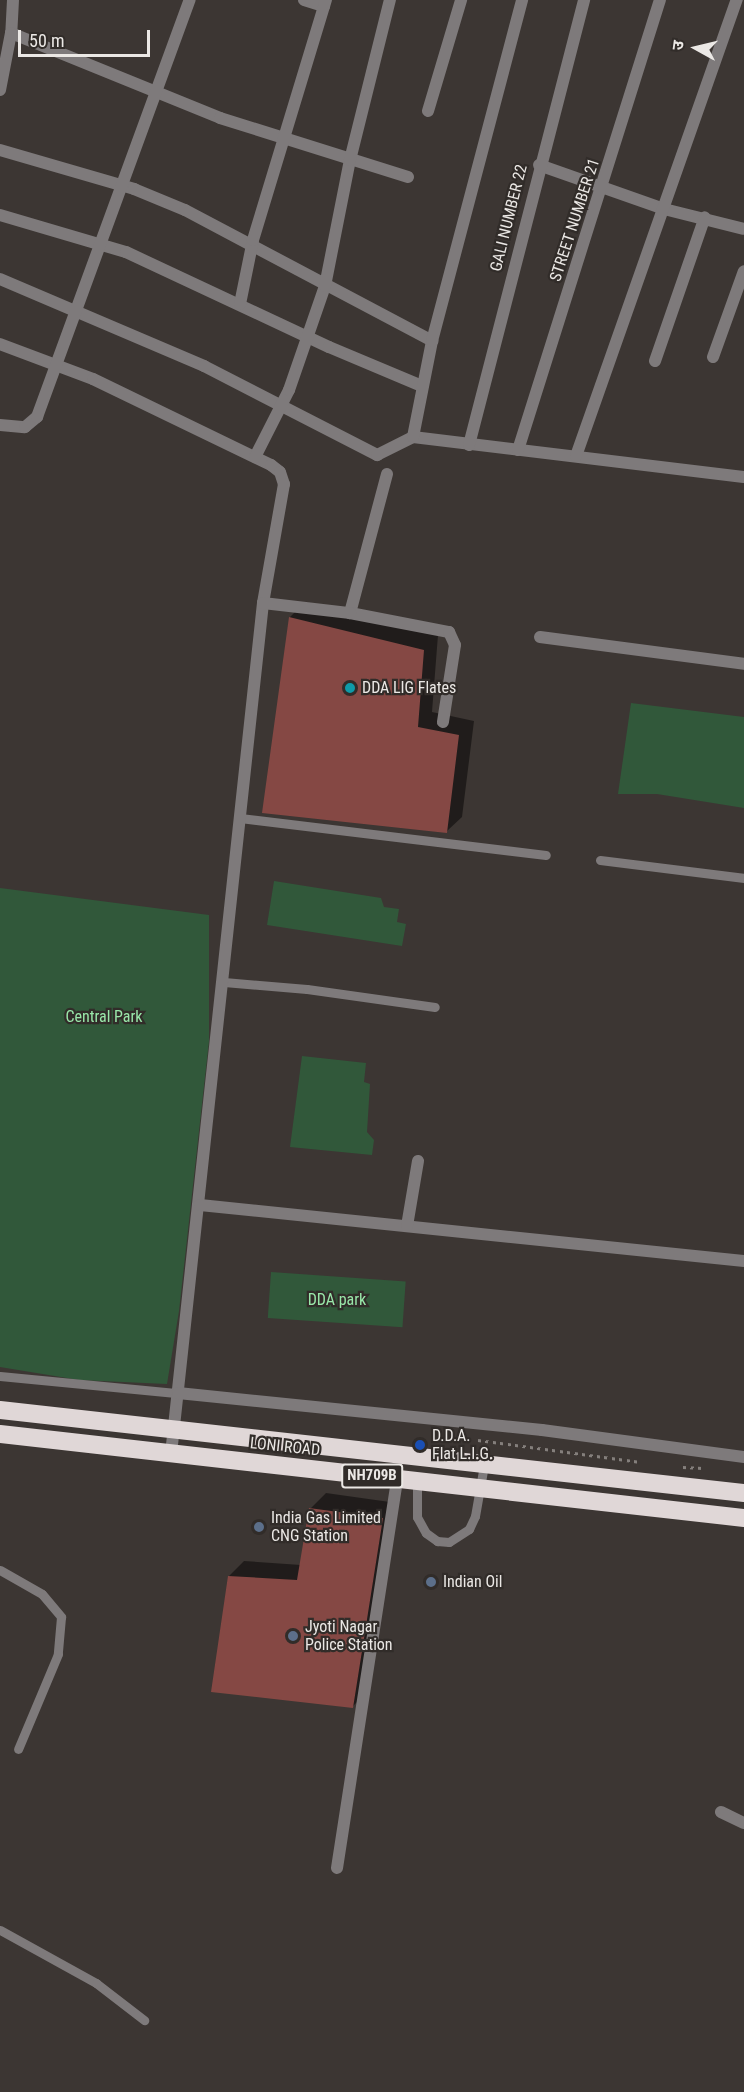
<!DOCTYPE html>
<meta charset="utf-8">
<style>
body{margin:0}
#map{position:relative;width:744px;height:2092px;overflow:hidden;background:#3c3633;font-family:"Roboto Condensed","Noto Sans Devanagari",sans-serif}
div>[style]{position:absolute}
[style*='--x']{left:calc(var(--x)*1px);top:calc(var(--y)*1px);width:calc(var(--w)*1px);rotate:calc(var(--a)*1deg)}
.green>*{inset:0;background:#31583a;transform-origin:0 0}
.shadow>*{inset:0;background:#0007}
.building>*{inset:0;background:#854844}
.path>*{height:3px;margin-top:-1.5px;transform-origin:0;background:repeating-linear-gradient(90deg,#847f7c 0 3px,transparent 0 7.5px)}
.lane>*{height:9px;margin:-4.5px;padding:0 4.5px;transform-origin:4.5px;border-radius:4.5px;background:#7e7a7b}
.street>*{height:12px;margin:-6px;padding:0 6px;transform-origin:6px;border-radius:6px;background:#7e7a7b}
.highway>*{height:18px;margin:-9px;padding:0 9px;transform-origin:9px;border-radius:9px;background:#e0d7d7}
.dots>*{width:16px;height:16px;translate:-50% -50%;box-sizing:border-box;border:3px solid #312c29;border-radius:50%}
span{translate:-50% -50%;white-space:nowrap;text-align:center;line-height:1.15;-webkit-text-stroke:4.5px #312c29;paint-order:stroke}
.shield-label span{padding:2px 4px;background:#312c29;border:2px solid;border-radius:4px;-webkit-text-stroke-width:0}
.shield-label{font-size:15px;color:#ebe8e5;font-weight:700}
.street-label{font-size:16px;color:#ebe8e5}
.poi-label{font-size:16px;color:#ebe8e5}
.left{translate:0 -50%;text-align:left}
.park-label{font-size:16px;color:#99e7a9}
.north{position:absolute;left:666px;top:18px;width:60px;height:60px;-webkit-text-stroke:4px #312c29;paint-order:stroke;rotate:278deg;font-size:16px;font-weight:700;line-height:24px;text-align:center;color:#ebe8e5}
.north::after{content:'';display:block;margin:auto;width:21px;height:27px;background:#ebe8e5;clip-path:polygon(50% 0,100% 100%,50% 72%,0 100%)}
.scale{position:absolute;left:18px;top:30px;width:132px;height:27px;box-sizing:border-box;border:3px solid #ebe8e5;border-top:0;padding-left:8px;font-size:18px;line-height:21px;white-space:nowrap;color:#ebe8e5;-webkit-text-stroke:4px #312c29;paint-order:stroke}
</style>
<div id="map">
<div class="green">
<i style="clip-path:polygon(631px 703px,744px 717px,744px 808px,657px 794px,618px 794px)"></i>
<i style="clip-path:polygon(274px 881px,381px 898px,384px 907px,399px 909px,397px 922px,406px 924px,402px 946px,267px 925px)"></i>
<i style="clip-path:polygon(0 888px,209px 915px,209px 1041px,179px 1311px,167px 1384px,79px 1380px,0 1367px)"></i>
<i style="clip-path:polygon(302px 1056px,366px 1063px,364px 1082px,370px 1084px,367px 1132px,374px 1140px,372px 1155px,290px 1147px)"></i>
<i style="left:271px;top:1272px;width:135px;height:46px;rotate:4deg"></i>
</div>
<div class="shadow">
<i style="clip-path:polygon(305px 602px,438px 635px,432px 712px,474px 721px,462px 817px,447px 831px,264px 812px,290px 617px)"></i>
<i style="clip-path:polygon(326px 1493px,397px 1503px,368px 1691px,353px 1706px,229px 1576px,244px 1561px,301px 1565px,311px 1508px)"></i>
</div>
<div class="building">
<i style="clip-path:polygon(289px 617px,424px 650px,418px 727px,459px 735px,447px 833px,262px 813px)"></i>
<i style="clip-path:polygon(309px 1508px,383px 1518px,353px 1708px,211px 1692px,228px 1576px,297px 1580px)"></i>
</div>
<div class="path">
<i style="--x:478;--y:1440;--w:164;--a:7.7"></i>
<i style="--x:683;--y:1467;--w:20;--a:3"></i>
</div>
<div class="lane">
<i style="--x:240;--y:818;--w:308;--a:6.9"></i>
<i style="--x:600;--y:860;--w:145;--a:7.1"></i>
<i style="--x:224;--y:982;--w:83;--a:4.8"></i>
<i style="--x:307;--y:989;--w:129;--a:8"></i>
<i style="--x:0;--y:1376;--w:179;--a:5.5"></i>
<i style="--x:417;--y:1481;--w:36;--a:90"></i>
<i style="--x:417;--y:1517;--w:18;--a:61"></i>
<i style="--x:426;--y:1533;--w:14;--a:36"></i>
<i style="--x:437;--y:1541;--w:12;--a:5"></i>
<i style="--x:449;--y:1542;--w:24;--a:-33"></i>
<i style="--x:469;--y:1529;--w:14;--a:-65"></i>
<i style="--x:475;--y:1516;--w:52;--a:-80"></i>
<i style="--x:0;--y:1570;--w:48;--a:29.7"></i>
<i style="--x:42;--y:1594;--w:30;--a:50"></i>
<i style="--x:61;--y:1617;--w:37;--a:95"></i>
<i style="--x:58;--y:1654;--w:103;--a:112.8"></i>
<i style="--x:0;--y:1930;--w:110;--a:28.9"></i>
<i style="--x:96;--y:1983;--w:61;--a:37.6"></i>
</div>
<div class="street">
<i style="--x:13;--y:0;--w:33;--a:93"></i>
<i style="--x:11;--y:33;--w:226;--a:22.1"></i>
<i style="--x:220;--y:118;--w:197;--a:17.4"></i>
<i style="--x:304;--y:0;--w:21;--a:17"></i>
<i style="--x:0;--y:90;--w:58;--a:-79.1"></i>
<i style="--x:428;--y:111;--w:116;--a:-73.4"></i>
<i style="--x:0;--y:150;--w:140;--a:16.2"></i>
<i style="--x:134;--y:189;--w:55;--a:22.4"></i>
<i style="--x:185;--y:210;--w:280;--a:27.9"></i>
<i style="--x:539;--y:165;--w:133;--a:19.4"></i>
<i style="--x:664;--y:209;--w:82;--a:14"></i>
<i style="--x:0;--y:215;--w:131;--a:16.4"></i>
<i style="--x:126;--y:252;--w:224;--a:25.1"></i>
<i style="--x:329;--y:347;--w:101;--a:22.8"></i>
<i style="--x:0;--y:279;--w:222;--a:23.1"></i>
<i style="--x:204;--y:366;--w:195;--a:27.2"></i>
<i style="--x:377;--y:455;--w:40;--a:-26.6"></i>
<i style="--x:413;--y:437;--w:333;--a:6.9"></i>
<i style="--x:240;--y:304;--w:65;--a:-78.5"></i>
<i style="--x:253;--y:240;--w:251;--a:-73.1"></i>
<i style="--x:0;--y:344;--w:99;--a:20.6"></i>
<i style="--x:93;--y:379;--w:198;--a:25.8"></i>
<i style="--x:271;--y:465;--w:11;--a:38"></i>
<i style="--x:280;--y:472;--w:13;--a:72"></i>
<i style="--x:284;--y:484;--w:121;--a:100"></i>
<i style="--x:263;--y:603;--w:856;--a:96.17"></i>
<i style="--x:713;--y:357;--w:91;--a:-70.2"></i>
<i style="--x:655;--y:361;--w:152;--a:-70.9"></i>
<i style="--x:0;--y:425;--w:25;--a:5"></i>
<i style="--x:25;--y:427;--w:16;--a:-40"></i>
<i style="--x:37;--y:417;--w:444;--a:-69.9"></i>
<i style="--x:413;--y:437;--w:98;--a:-78.8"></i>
<i style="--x:432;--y:341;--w:353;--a:-75.2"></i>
<i style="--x:469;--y:445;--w:460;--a:-75.5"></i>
<i style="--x:518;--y:450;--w:472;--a:-72.5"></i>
<i style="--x:576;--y:456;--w:484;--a:-70.6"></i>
<i style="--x:255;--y:457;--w:75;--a:-63.1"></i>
<i style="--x:289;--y:390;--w:110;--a:-70.9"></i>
<i style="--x:325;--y:286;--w:128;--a:-78.8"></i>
<i style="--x:350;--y:160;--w:165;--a:-76"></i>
<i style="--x:387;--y:474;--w:144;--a:104.9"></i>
<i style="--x:350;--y:613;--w:101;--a:10.9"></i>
<i style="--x:449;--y:632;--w:14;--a:65"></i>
<i style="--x:455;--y:645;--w:78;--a:98.9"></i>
<i style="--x:263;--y:603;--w:88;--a:6.6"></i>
<i style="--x:540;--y:637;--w:206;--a:7.5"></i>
<i style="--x:200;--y:1205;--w:547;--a:5.88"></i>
<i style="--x:407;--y:1226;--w:66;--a:-80.4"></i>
<i style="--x:178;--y:1393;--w:366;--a:5.8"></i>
<i style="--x:542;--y:1430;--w:204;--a:7.6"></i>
<i style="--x:721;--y:1812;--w:25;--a:26"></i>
<i style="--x:337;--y:1868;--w:394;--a:-81.2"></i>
</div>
<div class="highway">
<i style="--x:0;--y:1410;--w:749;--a:6.37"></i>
<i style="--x:0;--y:1434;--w:749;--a:6.44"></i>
</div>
<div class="dots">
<i style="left:350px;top:688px;background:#0f9aa8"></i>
<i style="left:420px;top:1445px;background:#1a4fb4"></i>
<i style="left:259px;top:1527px;background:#5c6f8a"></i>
<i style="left:431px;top:1582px;background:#5c6f8a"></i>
<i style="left:293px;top:1636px;background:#5c6f8a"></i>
</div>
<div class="shield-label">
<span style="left:372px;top:1476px">NH709B</span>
</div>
<div class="street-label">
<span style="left:509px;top:218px;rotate:-76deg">GALI NUMBER 22</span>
<span style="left:575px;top:220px;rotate:-72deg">STREET NUMBER 21</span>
<span style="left:285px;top:1447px;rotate:6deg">LONI ROAD</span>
</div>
<div class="poi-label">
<span class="left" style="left:362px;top:688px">DDA LIG Flates</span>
<span class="left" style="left:432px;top:1445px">D.D.A.<br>Flat L.I.G.</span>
<span class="left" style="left:271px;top:1527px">India Gas Limited<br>CNG Station</span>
<span class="left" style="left:443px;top:1582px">Indian Oil</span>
<span class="left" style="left:305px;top:1636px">Jyoti Nagar<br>Police Station</span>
</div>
<div class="park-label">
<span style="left:104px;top:1017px">Central Park</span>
<span style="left:337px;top:1300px">DDA park</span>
</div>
<div class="north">उ</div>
<div class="scale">50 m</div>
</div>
